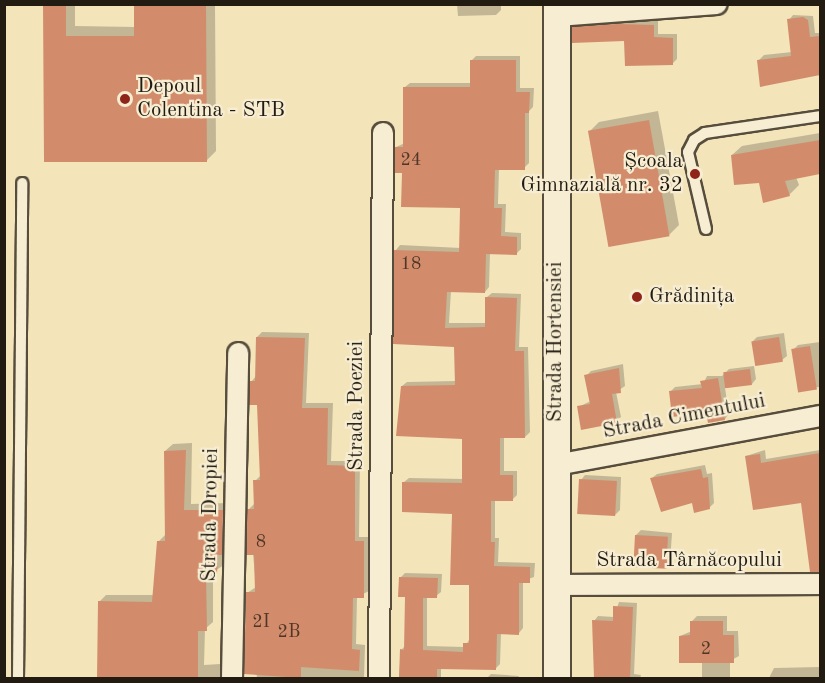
<!DOCTYPE html>
<meta charset="utf-8">
<style>
body{margin:0}
#map{position:relative;width:825px;height:683px;overflow:hidden;background:#f3e4ba;font-family:"Old Standard TT",serif}
div>[style]{position:absolute}
[style*='--x']{left:calc(var(--x)*1px);top:calc(var(--y)*1px);width:calc(var(--w)*1px);rotate:calc(var(--a)*1deg)}
.shadow>*{inset:0;background:#0003}
.building>*{inset:0;background:#d38c6b;transform-origin:0 0}
.roads{filter:drop-shadow(2px 0 #564d3c) drop-shadow(-2px 0 #564d3c) drop-shadow(0 2px #564d3c) drop-shadow(0 -2px #564d3c)}
.service>*{height:10px;margin:-5px;padding:0 5px;transform-origin:5px;border-radius:5px;background:#f7edd2}
.minor>*{height:20px;margin:-10px;padding:0 10px;transform-origin:10px;border-radius:10px;background:#f7edd2}
.tertiary>*{height:26px;margin:-13px;padding:0 13px;transform-origin:13px;border-radius:13px;background:#f7edd2}
.dots>*{width:16px;height:16px;translate:-50% -50%;box-sizing:border-box;border:3px solid #f7edd2;border-radius:50%}
span{translate:-50% -50%;white-space:nowrap;text-align:center;line-height:1.15;-webkit-text-stroke:4.5px #f7edd2;paint-order:stroke}
.number-label{font-size:18px;color:#4e3728}
.number-label span{-webkit-text-stroke-width:0}
.poi-label{font-size:21px;color:#221b12}
.left{translate:0 -50%;text-align:left}
.right{translate:-100% -50%;text-align:right}
.street-label{font-size:21px;color:#221b12}
.frame{position:absolute;inset:0;border:6px solid #221b12;pointer-events:none}
</style>
<div id="map">
<div class="shadow">
<i style="clip-path:polygon(45px 4px,75px 4px,75px 26px,136px 27px,136px 4px,215px 4px,216px 151px,206px 161px,46px 161px)"></i>
<i style="clip-path:polygon(457px 4px,501px 4px,501px 10px,496px 15px,458px 16px)"></i>
<i style="clip-path:polygon(793px 15px,813px 16px,815px 33px,820px 33px,820px 78px,818px 74px,759px 60px,764px 55px,792px 52px,789px 20px)"></i>
<i style="clip-path:polygon(658px 17px,658px 34px,677px 34px,677px 59px,672px 64px,626px 39px,574px 28px,578px 23px)"></i>
<i style="clip-path:polygon(476px 56px,520px 56px,520px 88px,534px 88px,533px 107px,529px 111px,529px 163px,524px 168px,499px 168px,498px 204px,506px 204px,505px 232px,521px 233px,521px 249px,517px 253px,490px 253px,489px 287px,485px 292px,451px 291px,449px 323px,486px 323px,487px 297px,492px 293px,521px 294px,519px 347px,528px 347px,530px 432px,525px 437px,504px 437px,504px 471px,517px 471px,517px 495px,513px 499px,495px 499px,495px 538px,499px 538px,498px 562px,535px 563px,534px 577px,523px 581px,523px 628px,519px 633px,501px 633px,500px 664px,495px 669px,441px 668px,441px 678px,399px 678px,401px 650px,406px 645px,406px 596px,400px 578px,405px 573px,442px 574px,441px 592px,436px 596px,427px 596px,427px 646px,465px 647px,470px 638px,470px 583px,453px 512px,404px 482px,409px 478px,464px 479px,464px 437px,402px 386px,407px 382px,456px 381px,456px 346px,396px 250px,400px 245px,461px 248px,461px 206px,403px 172px,396px 147px,405px 143px,405px 87px,410px 83px,471px 83px,471px 61px)"></i>
<i style="clip-path:polygon(658px 111px,679px 225px,669px 235px,589px 132px,599px 122px)"></i>
<i style="clip-path:polygon(820px 133px,820px 172px,796px 177px,799px 185px,789px 195px,760px 181px,732px 155px,742px 146px)"></i>
<i style="clip-path:polygon(262px 332px,309px 333px,306px 403px,333px 403px,331px 461px,360px 461px,359px 537px,369px 537px,369px 591px,357px 597px,356px 644px,365px 645px,364px 678px,257px 678px,247px 593px,256px 587px,249px 509px,254px 504px,255px 481px,261px 475px,258px 403px,251px 382px,256px 376px,257px 337px)"></i>
<i style="clip-path:polygon(784px 333px,787px 356px,782px 360px,752px 342px,757px 337px)"></i>
<i style="clip-path:polygon(820px 342px,820px 387px,798px 389px,793px 350px,798px 345px)"></i>
<i style="clip-path:polygon(623px 364px,625px 386px,616px 392px,621px 417px,616px 421px,578px 407px,591px 401px,586px 376px,591px 371px)"></i>
<i style="clip-path:polygon(754px 366px,756px 379px,752px 384px,725px 388px,729px 414px,725px 419px,670px 392px,675px 387px,703px 384px,707px 376px,722px 376px,729px 369px)"></i>
<i style="clip-path:polygon(192px 443px,191px 504px,230px 503px,229px 546px,225px 551px,224px 565px,213px 572px,213px 622px,205px 629px,204px 665px,220px 664px,221px 678px,98px 678px,99px 602px,106px 595px,154px 595px,159px 541px,166px 534px,165px 451px,173px 444px)"></i>
<i style="clip-path:polygon(765px 450px,766px 459px,820px 450px,820px 562px,810px 563px,802px 501px,746px 456px)"></i>
<i style="clip-path:polygon(705px 465px,707px 474px,712px 473px,714px 503px,709px 508px,652px 478px,657px 474px)"></i>
<i style="clip-path:polygon(585px 475px,621px 477px,620px 510px,615px 515px,581px 480px)"></i>
<i style="clip-path:polygon(641px 530px,672px 533px,670px 563px,665px 567px,636px 535px)"></i>
<i style="clip-path:polygon(619px 602px,637px 603px,634px 674px,641px 675px,640px 678px,594px 678px,594px 621px,598px 616px,614px 617px)"></i>
<i style="clip-path:polygon(697px 616px,727px 616px,727px 631px,738px 631px,739px 656px,730px 661px,730px 678px,702px 678px,702px 662px,680px 636px,692px 631px,692px 621px)"></i>
<i style="clip-path:polygon(820px 667px,820px 678px,769px 678px,774px 668px)"></i>
<i style="clip-path:polygon(491px 674px,519px 676px,518px 678px,487px 678px)"></i>
</div>
<div class="building">
<i style="clip-path:polygon(43px 4px,66px 4px,66px 36px,134px 36px,134px 4px,206px 4px,207px 162px,44px 162px)"></i>
<i style="clip-path:polygon(803px 17px,808px 20px,810px 37px,820px 36px,820px 75px,760px 87px,757px 60px,791px 56px,787px 19px)"></i>
<i style="clip-path:polygon(617px 24px,654px 25px,654px 37px,673px 38px,673px 65px,625px 66px,624px 41px,572px 43px,572px 27px)"></i>
<i style="clip-path:polygon(470px 60px,516px 60px,516px 92px,530px 92px,529px 113px,525px 113px,525px 170px,495px 170px,494px 208px,502px 208px,501px 236px,517px 237px,517px 255px,486px 254px,485px 293px,447px 292px,445px 328px,485px 327px,485px 297px,517px 298px,515px 351px,524px 351px,525px 438px,500px 438px,500px 475px,513px 475px,513px 501px,491px 501px,491px 542px,495px 542px,494px 566px,530px 567px,530px 583px,519px 583px,519px 635px,497px 634px,496px 670px,437px 669px,437px 678px,399px 678px,400px 649px,404px 650px,405px 597px,398px 597px,399px 577px,438px 578px,437px 598px,423px 598px,423px 650px,463px 652px,463px 643px,469px 643px,469px 585px,450px 585px,452px 514px,402px 512px,402px 482px,462px 483px,462px 439px,396px 436px,401px 386px,455px 385px,454px 347px,393px 344px,394px 250px,459px 252px,460px 208px,401px 207px,402px 173px,395px 173px,395px 147px,403px 147px,403px 87px,470px 87px)"></i>
<i style="left:649px;top:120px;width:118px;height:62px;rotate:80deg"></i>
<i style="clip-path:polygon(820px 140px,820px 174px,785px 181px,790px 196px,763px 203px,759px 183px,734px 185px,731px 155px)"></i>
<i style="clip-path:polygon(256px 337px,305px 338px,302px 408px,328px 408px,327px 465px,355px 466px,355px 541px,364px 541px,364px 598px,353px 598px,352px 649px,360px 650px,359px 671px,301px 667px,301px 678px,244px 674px,246px 592px,255px 592px,254px 555px,246px 555px,247px 509px,254px 509px,253px 480px,260px 480px,257px 405px,249px 405px,249px 381px,255px 381px)"></i>
<i style="left:779px;top:337px;width:25px;height:28px;rotate:81deg"></i>
<i style="left:810px;top:346px;width:44px;height:19px;rotate:81deg"></i>
<i style="clip-path:polygon(619px 368px,621px 393px,612px 394px,617px 423px,581px 430px,577px 406px,590px 404px,584px 375px)"></i>
<i style="left:750px;top:369px;width:16px;height:27px;rotate:83deg"></i>
<i style="clip-path:polygon(718px 378px,725px 420px,708px 423px,706px 413px,672px 417px,669px 391px,702px 388px,700px 381px)"></i>
<i style="clip-path:polygon(186px 450px,184px 510px,223px 510px,222px 555px,218px 555px,217px 574px,206px 574px,207px 631px,198px 631px,198px 678px,97px 678px,98px 601px,152px 602px,157px 541px,165px 541px,164px 451px)"></i>
<i style="clip-path:polygon(820px 453px,820px 572px,810px 572px,801px 503px,753px 510px,745px 456px,760px 454px,761px 463px)"></i>
<i style="clip-path:polygon(701px 469px,703px 478px,708px 477px,710px 509px,694px 513px,692px 503px,661px 512px,650px 478px)"></i>
<i style="left:579px;top:479px;width:38px;height:35px;rotate:3deg"></i>
<i style="left:635px;top:535px;width:33px;height:32px;rotate:3deg"></i>
<i style="clip-path:polygon(613px 606px,633px 607px,630px 678px,594px 678px,592px 620px,613px 621px)"></i>
<i style="clip-path:polygon(690px 621px,723px 621px,723px 635px,734px 635px,734px 663px,679px 663px,679px 636px,690px 635px)"></i>
</div>
<div class="roads">
<div class="service">
<i style="--x:706;--y:229;--w:79;--a:-103.2"></i>
<i style="--x:688;--y:152;--w:13;--a:-63"></i>
<i style="--x:694;--y:140;--w:13;--a:-32"></i>
<i style="--x:705;--y:133;--w:116;--a:-8.4"></i>
<i style="--x:18;--y:678;--w:495;--a:-89.5"></i>
</div>
<div class="minor">
<i style="--x:557;--y:16;--w:160;--a:-4.3"></i>
<i style="--x:556;--y:465;--w:269;--a:-10.5"></i>
<i style="--x:557;--y:585;--w:263;--a:-0.2"></i>
<i style="--x:232;--y:678;--w:325;--a:-88.9"></i>
<i style="--x:379;--y:678;--w:545;--a:-89.58"></i>
</div>
<div class="tertiary">
<i style="--x:557;--y:4;--w:674;--a:90"></i>
</div>
</div>
<div class="dots">
<i style="left:125px;top:99px;background:#8f2418"></i>
<i style="left:695px;top:174px;background:#8f2418"></i>
<i style="left:637px;top:297px;background:#8f2418"></i>
</div>
<div class="number-label">
<span style="left:411px;top:160px">24</span>
<span style="left:411px;top:264px">18</span>
<span style="left:261px;top:542px">8</span>
<span style="left:261px;top:622px">2I</span>
<span style="left:289px;top:632px">2B</span>
<span style="left:706px;top:649px">2</span>
</div>
<div class="poi-label">
<span class="left" style="left:137px;top:99px">Depoul<br>Colentina - STB</span>
<span class="right" style="left:683px;top:174px">Școala<br>Gimnazială nr. 32</span>
<span class="left" style="left:649px;top:297px">Grădinița</span>
</div>
<div class="street-label">
<span style="left:556px;top:342px;rotate:-90deg">Strada Hortensiei</span>
<span style="left:357px;top:406px;rotate:-90deg">Strada Poeziei</span>
<span style="left:684px;top:417px;rotate:-11deg">Strada Cimentului</span>
<span style="left:211px;top:515px;rotate:-89deg">Strada Dropiei</span>
<span style="left:689px;top:561px">Strada Târnăcopului</span>
</div>
<div class="frame"></div>
</div>
